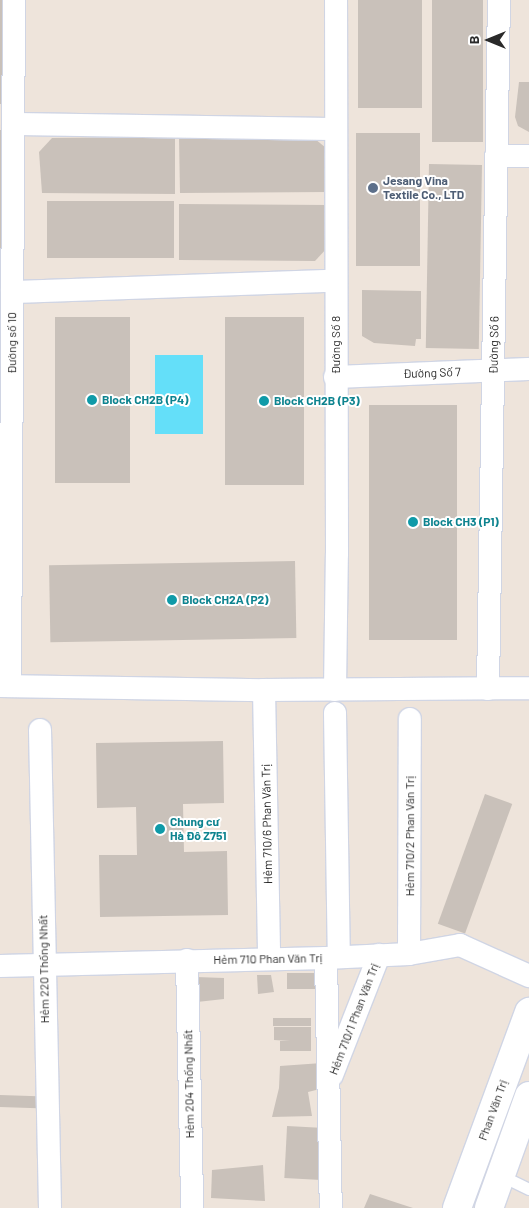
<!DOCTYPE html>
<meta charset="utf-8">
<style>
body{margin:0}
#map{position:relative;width:529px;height:1208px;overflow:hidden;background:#eee4db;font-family:Barlow,sans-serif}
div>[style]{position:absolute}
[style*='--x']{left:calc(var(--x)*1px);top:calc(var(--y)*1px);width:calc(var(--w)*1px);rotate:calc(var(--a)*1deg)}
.water>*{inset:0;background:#64dff9;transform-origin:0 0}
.building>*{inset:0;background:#c9c1ba;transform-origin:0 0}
.roads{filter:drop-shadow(1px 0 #d0d5e4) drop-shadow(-1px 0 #d0d5e4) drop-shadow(0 1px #d0d5e4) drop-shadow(0 -1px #d0d5e4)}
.service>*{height:11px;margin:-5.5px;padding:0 5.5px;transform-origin:5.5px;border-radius:5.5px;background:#fff}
.minor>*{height:22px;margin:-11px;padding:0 11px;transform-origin:11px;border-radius:11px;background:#fff}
.secondary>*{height:28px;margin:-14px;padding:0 14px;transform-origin:14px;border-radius:14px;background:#fff}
.dots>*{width:14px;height:14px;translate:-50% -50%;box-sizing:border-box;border:2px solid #fff;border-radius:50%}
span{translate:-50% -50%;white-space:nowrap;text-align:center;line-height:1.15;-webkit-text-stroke:4px #fff;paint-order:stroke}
.service-label{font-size:12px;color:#4e5e75;font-weight:700}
.left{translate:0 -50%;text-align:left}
.street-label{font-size:12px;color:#2a2a2a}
.culture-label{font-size:12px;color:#0d838f;font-weight:700}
.north{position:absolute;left:464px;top:15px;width:50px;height:50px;-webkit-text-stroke:4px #fff;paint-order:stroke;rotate:270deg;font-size:14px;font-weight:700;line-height:20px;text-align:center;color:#2a2a2a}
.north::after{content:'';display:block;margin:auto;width:18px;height:22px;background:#2a2a2a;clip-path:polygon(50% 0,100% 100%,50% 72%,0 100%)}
</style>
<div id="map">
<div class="water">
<i style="left:155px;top:355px;width:48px;height:79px"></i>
</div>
<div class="building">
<i style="left:0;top:0;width:8px;height:104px"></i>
<i style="left:358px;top:0;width:64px;height:108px"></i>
<i style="left:432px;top:0;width:51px;height:142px"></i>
<i style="clip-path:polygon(519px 82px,529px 82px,529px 132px,518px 126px,515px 117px)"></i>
<i style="left:0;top:130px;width:10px;height:134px"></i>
<i style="left:356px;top:133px;width:64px;height:133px"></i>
<i style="clip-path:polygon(175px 137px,175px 194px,42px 193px,39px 152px,52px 138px)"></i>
<i style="clip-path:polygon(179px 137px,315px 139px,331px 152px,328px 192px,180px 193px)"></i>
<i style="left:429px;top:164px;width:53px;height:184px;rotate:1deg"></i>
<i style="left:47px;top:201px;width:127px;height:57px"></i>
<i style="clip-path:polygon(179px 204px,327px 205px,328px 247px,315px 261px,179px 260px)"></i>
<i style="clip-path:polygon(362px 290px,421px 291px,421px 339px,416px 339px,415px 346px,374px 343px,362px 336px)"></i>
<i style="left:55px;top:317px;width:75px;height:166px"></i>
<i style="left:225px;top:317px;width:79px;height:168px"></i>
<i style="left:369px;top:405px;width:88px;height:235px"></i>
<i style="left:295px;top:561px;width:77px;height:246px;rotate:89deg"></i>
<i style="clip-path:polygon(223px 741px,224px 803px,183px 804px,184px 852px,227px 851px,228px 915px,100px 917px,99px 855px,137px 855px,136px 807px,97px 808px,96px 743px)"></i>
<i style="left:485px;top:794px;width:29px;height:138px;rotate:20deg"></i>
<i style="left:316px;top:973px;width:16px;height:29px;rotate:90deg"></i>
<i style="clip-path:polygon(257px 975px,271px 975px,274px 992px,258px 994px)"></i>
<i style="clip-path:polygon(196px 977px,224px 978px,224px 999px,197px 1002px)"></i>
<i style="left:273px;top:1018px;width:38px;height:8px"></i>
<i style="clip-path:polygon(274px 1027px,311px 1027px,311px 1051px,280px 1051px,280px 1041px,290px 1041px,274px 1040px)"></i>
<i style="clip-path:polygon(322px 1063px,320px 1089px,308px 1092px,312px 1116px,272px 1117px,279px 1088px,280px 1066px)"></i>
<i style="left:0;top:1095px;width:38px;height:12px;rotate:2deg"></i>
<i style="left:324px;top:1128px;width:52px;height:37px;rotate:93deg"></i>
<i style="clip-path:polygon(263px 1165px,265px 1201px,211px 1198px,212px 1170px)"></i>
<i style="clip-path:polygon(370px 1194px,413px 1208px,364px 1208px)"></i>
</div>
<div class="roads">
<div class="service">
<i style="--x:500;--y:1175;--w:32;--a:26"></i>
</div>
<div class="minor">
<i style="--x:13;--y:124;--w:322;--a:0.9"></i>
<i style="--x:496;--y:156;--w:33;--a:0"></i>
<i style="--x:12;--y:292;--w:323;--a:-2"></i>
<i style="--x:335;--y:377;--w:194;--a:-2.4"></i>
<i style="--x:0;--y:686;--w:264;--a:0.9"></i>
<i style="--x:264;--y:690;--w:265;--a:-0.4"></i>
<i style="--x:10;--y:686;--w:686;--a:-89.67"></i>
<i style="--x:488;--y:689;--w:689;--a:-89.09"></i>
<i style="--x:264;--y:690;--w:268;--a:88.9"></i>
<i style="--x:335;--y:690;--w:136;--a:-89.2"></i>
<i style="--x:337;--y:554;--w:554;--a:-90.1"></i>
<i style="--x:335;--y:713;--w:243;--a:89.1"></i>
<i style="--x:40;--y:730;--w:478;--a:88.8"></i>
<i style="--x:409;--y:954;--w:235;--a:-89.8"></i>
<i style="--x:326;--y:958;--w:250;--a:88.9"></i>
<i style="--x:187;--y:960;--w:248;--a:88.8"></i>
<i style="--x:0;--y:966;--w:326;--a:-1.4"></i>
<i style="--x:326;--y:958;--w:83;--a:-2.8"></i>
<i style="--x:409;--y:954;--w:52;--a:-10"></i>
<i style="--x:460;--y:945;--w:76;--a:24.2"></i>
<i style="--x:332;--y:1075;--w:129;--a:-68.6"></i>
</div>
<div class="secondary">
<i style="--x:457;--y:1208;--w:209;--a:-69.8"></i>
<i style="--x:489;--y:1208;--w:119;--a:-70.3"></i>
</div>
</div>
<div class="dots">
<i style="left:373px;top:188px;background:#5c6f8a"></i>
<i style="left:92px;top:400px;background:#0f9aa8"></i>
<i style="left:264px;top:401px;background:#0f9aa8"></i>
<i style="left:413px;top:522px;background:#0f9aa8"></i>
<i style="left:172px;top:600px;background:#0f9aa8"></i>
<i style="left:160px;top:829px;background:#0f9aa8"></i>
</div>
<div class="service-label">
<span class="left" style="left:383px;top:188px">Jesang Vina<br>Textile Co., LTD</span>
</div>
<div class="street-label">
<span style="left:12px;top:343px;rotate:-90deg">Đường số 10</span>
<span style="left:336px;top:345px;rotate:-90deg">Đường Số 8</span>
<span style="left:494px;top:345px;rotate:-89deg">Đường Số 6</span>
<span style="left:432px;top:373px;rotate:-2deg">Đường Số 7</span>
<span style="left:267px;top:824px;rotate:-91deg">Hẻm 710/6 Phan Văn Trị</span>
<span style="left:410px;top:836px;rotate:-90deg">Hẻm 710/2 Phan Văn Trị</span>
<span style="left:268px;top:959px;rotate:-1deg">Hẻm 710 Phan Văn Trị</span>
<span style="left:44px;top:969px;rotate:-91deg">Hẻm 220 Thống Nhất</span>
<span style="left:354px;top:1019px;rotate:-69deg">Hẻm 710/1 Phan Văn Trị</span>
<span style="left:189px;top:1084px;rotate:-91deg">Hẻm 204 Thống Nhất</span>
<span style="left:493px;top:1110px;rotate:-70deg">Phan Văn Trị</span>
</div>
<div class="culture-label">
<span class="left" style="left:102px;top:400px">Block CH2B (P4)</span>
<span class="left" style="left:274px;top:401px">Block CH2B (P3)</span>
<span class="left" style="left:423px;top:522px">Block CH3 (P1)</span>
<span class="left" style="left:182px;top:600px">Block CH2A (P2)</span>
<span class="left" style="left:170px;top:829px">Chung cư<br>Hà Đô Z751</span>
</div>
<div class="north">B</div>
</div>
